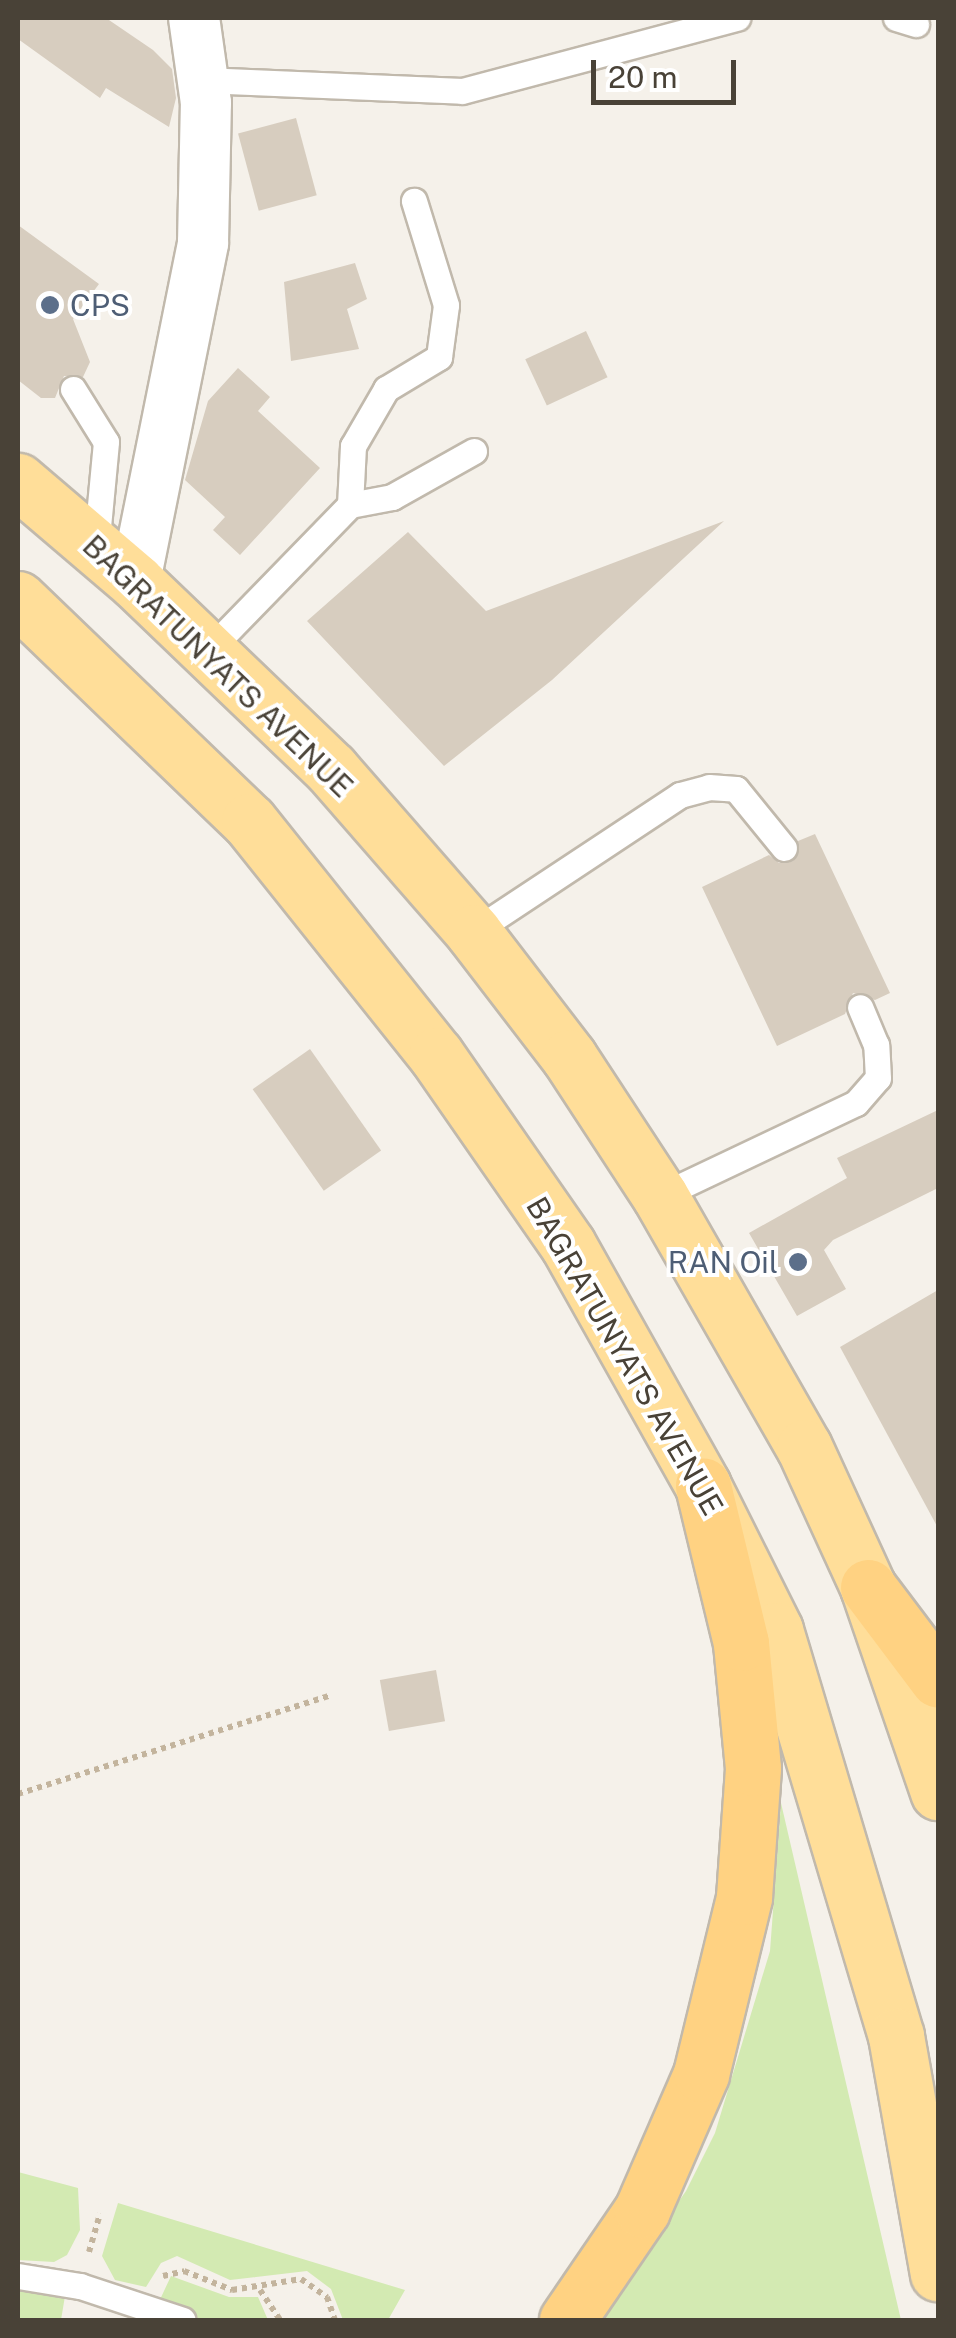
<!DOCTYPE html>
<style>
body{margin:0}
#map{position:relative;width:956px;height:2338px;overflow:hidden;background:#f5f1ea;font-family:"Public Sans",sans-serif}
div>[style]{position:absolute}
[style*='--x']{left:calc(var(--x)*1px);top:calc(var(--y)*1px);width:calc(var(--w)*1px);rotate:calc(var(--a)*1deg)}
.green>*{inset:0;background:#d3eab2}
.building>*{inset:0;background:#d7cdbf;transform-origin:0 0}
.path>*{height:6px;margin-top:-3px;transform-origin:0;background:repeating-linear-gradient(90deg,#c3b49d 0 5px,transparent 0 10px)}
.roads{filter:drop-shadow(2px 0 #c1b9ac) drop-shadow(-2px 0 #c1b9ac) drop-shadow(0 2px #c1b9ac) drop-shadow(0 -2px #c1b9ac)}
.service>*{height:25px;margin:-12.5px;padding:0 12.5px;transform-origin:12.5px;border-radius:12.5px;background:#fff}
.minor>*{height:50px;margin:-25px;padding:0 25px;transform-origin:25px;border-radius:25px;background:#fff}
.primary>*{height:55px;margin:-27.5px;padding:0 27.5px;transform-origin:27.5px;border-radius:27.5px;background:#ffde99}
.trunk>*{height:55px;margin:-27.5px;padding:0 27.5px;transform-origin:27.5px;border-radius:27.5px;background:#ffd282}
.dots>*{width:28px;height:28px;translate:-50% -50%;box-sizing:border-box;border:5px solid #fff;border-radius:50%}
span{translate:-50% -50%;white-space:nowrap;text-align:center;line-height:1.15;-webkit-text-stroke:8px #fff;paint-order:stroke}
.service-label{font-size:30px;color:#4e5e75}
.left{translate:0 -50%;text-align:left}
.right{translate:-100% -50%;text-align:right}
.street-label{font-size:30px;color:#494237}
.frame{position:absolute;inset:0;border:20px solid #494237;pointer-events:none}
.scale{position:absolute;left:591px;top:60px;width:145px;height:45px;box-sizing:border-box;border:5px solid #494237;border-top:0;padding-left:12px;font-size:30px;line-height:35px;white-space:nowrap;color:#494237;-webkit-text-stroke:8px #fff;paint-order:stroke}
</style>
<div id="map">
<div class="green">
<i style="clip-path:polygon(781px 1803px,901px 2320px,596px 2320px,686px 2191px,715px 2133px,770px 1951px)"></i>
<i style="clip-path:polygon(18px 2172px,78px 2188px,80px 2230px,67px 2255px,54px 2262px,18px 2260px)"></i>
<i style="clip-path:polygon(118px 2203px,405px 2290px,388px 2320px,343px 2320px,331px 2289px,307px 2271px,230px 2280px,177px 2256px,161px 2263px,146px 2287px,115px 2280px,102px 2256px)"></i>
<i style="clip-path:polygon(171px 2276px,229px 2297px,258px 2297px,268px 2320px,205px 2320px,157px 2306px)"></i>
<i style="clip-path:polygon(18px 2288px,65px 2296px,61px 2320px,18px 2320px)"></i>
</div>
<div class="building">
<i style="clip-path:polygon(18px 18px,106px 18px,153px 50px,172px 69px,176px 98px,169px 127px,106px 88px,100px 98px,18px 39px)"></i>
<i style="left:296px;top:118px;width:80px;height:60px;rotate:75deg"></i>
<i style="clip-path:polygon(18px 225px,99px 284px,73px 319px,90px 362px,83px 377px,64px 376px,55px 398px,41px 398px,18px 380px)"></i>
<i style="clip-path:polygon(355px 263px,367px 299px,347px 309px,359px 349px,291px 361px,284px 282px)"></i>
<i style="left:586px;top:331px;width:51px;height:67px;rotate:65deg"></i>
<i style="clip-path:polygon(238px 368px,270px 397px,258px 411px,320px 468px,240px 555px,213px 530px,225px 517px,185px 480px,208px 401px)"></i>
<i style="clip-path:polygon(724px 521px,552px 680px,444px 766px,307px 621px,408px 532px,486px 611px)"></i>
<i style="clip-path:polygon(815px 834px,890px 993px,875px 1000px,853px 993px,845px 1014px,777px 1046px,702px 887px,769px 855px,779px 863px,793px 861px,798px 841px)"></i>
<i style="left:310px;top:1049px;width:124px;height:70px;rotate:55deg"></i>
<i style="clip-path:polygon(938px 1110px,938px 1188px,833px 1240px,824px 1250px,846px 1289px,797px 1316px,749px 1233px,847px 1178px,837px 1158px)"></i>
<i style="clip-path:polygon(938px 1290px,938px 1528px,840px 1347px)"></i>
<i style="left:436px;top:1670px;width:52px;height:57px;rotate:80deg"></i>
</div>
<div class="path">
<i style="--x:18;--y:1794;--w:326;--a:-17.5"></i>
<i style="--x:89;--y:2252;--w:40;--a:-74"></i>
<i style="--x:163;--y:2276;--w:22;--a:-13"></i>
<i style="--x:184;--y:2271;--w:52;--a:21.6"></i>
<i style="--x:232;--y:2290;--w:70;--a:-9.1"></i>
<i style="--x:301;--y:2279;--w:32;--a:35"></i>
<i style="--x:327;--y:2297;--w:24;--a:71"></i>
<i style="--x:260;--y:2290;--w:36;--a:56"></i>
</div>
<div class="roads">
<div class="service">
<i style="--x:896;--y:18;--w:21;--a:17"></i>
<i style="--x:203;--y:80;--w:259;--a:2.4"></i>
<i style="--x:462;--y:91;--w:285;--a:-14.9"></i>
<i style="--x:73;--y:389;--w:62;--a:58.1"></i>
<i style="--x:106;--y:442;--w:105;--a:95.4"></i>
<i style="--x:350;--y:505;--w:43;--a:-10.8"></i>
<i style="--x:392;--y:497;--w:94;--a:-29.3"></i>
<i style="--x:208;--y:651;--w:204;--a:-45.8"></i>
<i style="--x:350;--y:505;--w:59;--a:-87.1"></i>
<i style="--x:353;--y:446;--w:66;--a:-59.9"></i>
<i style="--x:386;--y:389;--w:62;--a:-31.1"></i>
<i style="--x:439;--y:357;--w:52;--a:-82.3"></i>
<i style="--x:446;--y:305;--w:109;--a:-107.1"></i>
<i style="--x:473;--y:932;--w:248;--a:-33.5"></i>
<i style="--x:680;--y:795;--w:30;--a:-15"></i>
<i style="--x:709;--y:787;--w:27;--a:4"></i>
<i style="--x:736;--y:789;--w:76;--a:50.9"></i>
<i style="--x:660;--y:1196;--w:217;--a:-25.4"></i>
<i style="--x:856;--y:1103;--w:33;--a:-49"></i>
<i style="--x:878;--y:1078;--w:33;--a:-93"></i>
<i style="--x:876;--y:1045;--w:41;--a:-112.8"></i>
<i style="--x:18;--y:2276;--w:63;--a:9.2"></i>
<i style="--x:80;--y:2286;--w:108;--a:18.3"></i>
</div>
<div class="minor">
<i style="--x:135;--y:581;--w:345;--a:-78.6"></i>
<i style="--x:203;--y:243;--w:140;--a:-88.8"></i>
<i style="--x:206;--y:103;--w:86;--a:-98"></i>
</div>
<div class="primary">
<i style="--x:18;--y:481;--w:154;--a:40.5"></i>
<i style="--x:135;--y:581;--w:272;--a:43.8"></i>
<i style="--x:331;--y:769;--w:216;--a:48.9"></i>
<i style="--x:473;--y:932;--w:158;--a:52.5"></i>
<i style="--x:569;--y:1057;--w:166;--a:56.8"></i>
<i style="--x:660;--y:1196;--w:289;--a:60.2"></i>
<i style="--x:804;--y:1447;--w:154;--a:65.4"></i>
<i style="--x:868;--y:1587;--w:217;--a:71.1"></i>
<i style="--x:18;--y:599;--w:320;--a:43.9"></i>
<i style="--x:249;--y:821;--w:300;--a:51.4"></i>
<i style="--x:436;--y:1055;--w:231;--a:55.2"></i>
<i style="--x:568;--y:1245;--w:276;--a:60.7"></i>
<i style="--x:703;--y:1486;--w:161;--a:63.4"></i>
<i style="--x:775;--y:1630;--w:424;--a:73.4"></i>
<i style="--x:896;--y:2036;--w:241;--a:80"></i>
</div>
<div class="trunk">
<i style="--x:868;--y:1587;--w:116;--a:53"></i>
<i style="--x:567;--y:2320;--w:133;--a:-55.7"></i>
<i style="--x:642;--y:2210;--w:148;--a:-66.5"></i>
<i style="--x:701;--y:2074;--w:182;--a:-76.3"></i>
<i style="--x:744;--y:1897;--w:129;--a:-86"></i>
<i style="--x:753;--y:1768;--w:126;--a:-95.5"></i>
<i style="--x:741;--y:1643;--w:162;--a:-103.6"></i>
</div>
</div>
<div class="dots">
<i style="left:50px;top:305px;background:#5c6f8a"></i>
<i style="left:798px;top:1262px;background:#5c6f8a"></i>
</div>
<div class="service-label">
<span class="left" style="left:70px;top:305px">CPS</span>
<span class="right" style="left:778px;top:1262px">RAN Oil</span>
</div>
<div class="street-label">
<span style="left:218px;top:666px;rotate:44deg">BAGRATUNYATS AVENUE</span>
<span style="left:625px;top:1356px;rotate:60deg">BAGRATUNYATS AVENUE</span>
</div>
<div class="frame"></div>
<div class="scale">20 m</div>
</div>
